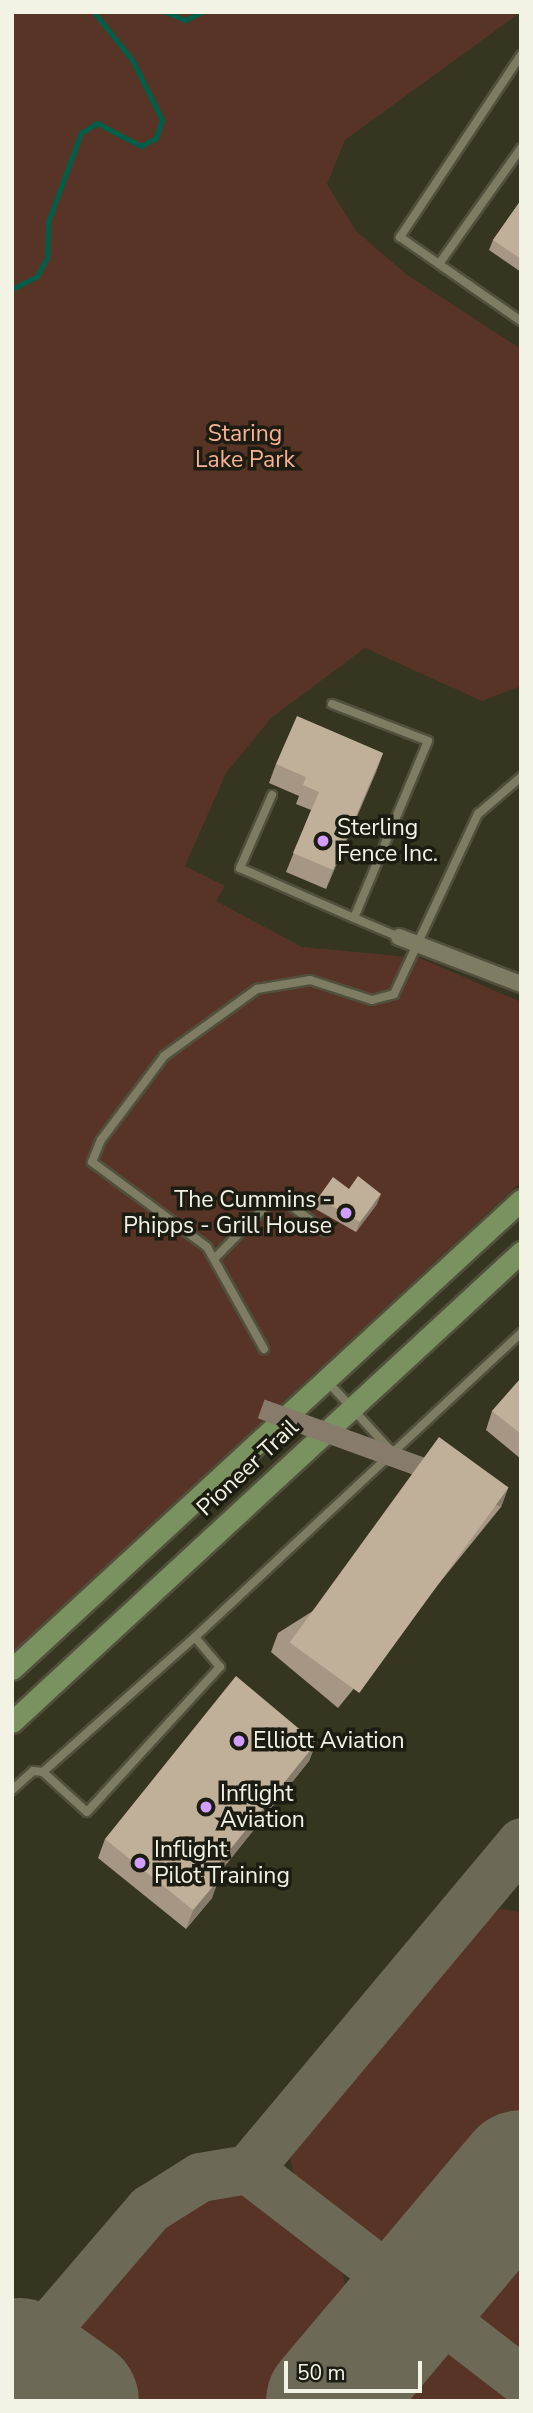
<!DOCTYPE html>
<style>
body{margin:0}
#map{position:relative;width:533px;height:2413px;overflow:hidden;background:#36351f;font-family:"Nunito Sans",sans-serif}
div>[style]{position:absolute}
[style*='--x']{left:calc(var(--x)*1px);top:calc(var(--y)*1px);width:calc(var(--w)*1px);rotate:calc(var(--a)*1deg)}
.green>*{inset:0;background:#583426}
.stream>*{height:5px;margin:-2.5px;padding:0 2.5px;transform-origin:2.5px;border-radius:2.5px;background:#015e49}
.taxiway>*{height:49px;margin:-24.5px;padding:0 24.5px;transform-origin:24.5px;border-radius:24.5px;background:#6c6a57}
.runway>*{height:124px;margin:-62px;padding:0 62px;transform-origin:62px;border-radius:62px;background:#6c6a57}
.roads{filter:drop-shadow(2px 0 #51503c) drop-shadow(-2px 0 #51503c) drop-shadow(0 2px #51503c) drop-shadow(0 -2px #51503c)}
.lane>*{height:8px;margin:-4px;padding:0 4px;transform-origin:4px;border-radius:4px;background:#7e7d64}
.street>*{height:16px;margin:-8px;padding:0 8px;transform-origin:8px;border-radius:8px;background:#7e7d64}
.secondary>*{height:21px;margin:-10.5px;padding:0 10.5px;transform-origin:10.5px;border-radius:10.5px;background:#7a9160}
.wall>*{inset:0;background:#a69784}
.shaded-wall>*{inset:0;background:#877b6b;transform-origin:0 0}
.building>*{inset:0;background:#c1b099;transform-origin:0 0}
.dots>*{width:19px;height:19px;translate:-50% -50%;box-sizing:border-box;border:4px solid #1c1c12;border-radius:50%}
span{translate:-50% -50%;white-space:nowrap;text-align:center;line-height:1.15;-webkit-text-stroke:7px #1c1c12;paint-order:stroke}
.park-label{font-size:23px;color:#f7b194}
.poi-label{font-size:23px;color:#f3f3e5}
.left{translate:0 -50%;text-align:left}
.right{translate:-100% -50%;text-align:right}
.street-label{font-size:23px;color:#f3f3e5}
.frame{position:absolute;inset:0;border:14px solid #f3f3e5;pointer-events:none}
.scale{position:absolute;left:284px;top:2361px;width:138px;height:32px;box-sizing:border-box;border:4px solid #f3f3e5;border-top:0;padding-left:9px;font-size:21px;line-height:24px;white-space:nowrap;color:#f3f3e5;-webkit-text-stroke:5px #1c1c12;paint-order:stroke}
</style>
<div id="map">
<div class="green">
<i style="clip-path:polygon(12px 12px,521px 12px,345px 140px,327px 184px,356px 231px,407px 275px,521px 349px,521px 686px,482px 701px,365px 648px,271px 718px,226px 773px,185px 866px,225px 886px,216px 901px,302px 947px,420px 958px,521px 1002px,521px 1182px,12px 1653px)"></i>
<i style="clip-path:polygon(501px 1909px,521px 1912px,521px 2118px,415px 2244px,392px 2253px,368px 2249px,298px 2190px,288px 2150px,474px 1923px)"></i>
<i style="clip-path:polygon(225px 2190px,255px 2199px,343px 2274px,352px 2320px,283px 2401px,135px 2401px,78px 2355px,78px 2320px,155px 2229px,198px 2198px)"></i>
<i style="clip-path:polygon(521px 2217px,521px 2360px,468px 2320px,464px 2299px,468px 2279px)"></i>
<i style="clip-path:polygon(433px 2350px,452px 2355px,518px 2401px,367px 2401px,397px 2363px)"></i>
</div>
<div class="stream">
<i style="--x:166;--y:12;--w:21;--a:23"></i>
<i style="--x:185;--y:20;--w:19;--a:-25"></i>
<i style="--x:12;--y:289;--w:28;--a:-27"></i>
<i style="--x:37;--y:276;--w:21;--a:-61"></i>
<i style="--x:47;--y:258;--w:36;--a:-88"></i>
<i style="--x:48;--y:222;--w:95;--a:-69.7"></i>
<i style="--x:81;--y:133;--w:19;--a:-32"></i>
<i style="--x:97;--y:123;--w:50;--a:27.6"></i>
<i style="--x:141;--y:146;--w:17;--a:-28"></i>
<i style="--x:156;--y:138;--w:19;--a:-72"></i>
<i style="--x:162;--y:120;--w:66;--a:-116.2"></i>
<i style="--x:133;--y:61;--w:63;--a:-128.5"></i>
</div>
<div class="taxiway">
<i style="--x:248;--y:2169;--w:344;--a:37.6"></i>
<i style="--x:12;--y:2369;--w:211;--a:-49.4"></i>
<i style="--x:149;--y:2209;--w:60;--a:-32.1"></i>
<i style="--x:200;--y:2177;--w:49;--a:-9.5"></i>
<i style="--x:248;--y:2169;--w:426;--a:-50.1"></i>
</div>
<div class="runway">
<i style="--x:20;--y:2360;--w:70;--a:35.7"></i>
<i style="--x:328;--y:2401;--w:299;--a:-49.9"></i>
</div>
<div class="roads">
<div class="lane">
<i style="--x:521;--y:55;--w:219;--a:123.6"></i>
<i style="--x:400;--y:237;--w:147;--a:34.8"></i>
<i style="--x:439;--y:264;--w:142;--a:-54.7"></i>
<i style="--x:332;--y:704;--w:103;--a:21.1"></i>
<i style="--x:428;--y:741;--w:192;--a:112.7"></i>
<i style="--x:354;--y:918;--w:49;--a:22.9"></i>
<i style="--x:272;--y:795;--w:80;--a:113.7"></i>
<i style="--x:240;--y:868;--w:124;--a:23.7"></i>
<i style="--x:215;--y:1258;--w:78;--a:-45.5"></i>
<i style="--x:270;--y:1202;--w:12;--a:-14"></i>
<i style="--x:282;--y:1199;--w:54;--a:36.7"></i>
<i style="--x:264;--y:1349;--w:117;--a:-119.2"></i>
<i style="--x:207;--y:1247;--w:143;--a:-143.5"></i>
<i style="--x:92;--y:1162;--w:24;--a:-68"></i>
<i style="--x:101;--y:1140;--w:105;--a:-53.1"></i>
<i style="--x:164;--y:1056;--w:115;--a:-35.8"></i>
<i style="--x:257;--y:989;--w:54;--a:-9.6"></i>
<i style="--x:310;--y:980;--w:65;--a:17.9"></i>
<i style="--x:372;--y:1000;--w:23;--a:-15"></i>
<i style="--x:394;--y:994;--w:199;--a:-65"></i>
<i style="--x:478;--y:814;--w:57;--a:-40.7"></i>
<i style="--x:327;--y:1381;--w:99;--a:47.5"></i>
<i style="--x:195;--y:1637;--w:446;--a:-43"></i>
<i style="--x:12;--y:1790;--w:28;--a:-42"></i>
<i style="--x:33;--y:1771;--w:10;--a:6"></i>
<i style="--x:43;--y:1772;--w:59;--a:42.3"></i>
<i style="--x:87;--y:1812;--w:197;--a:-47.5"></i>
<i style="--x:220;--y:1667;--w:39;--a:-130"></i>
<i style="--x:195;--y:1637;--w:203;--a:138.4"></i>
</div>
<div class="street">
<i style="--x:399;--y:937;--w:131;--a:21.1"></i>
</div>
<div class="secondary">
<i style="--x:12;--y:1669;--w:692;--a:-42.66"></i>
<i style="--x:12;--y:1722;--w:693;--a:-42.72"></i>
</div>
</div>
<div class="wall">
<i style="clip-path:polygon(521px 200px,521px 272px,489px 250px,493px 240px)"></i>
<i style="clip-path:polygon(383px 753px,376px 772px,326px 889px,286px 872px,311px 810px,296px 804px,299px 796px,269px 783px,276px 764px)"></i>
<i style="clip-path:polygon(349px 1189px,377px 1204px,356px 1232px,314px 1208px,318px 1198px)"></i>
<i style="clip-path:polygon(521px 1378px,521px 1459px,486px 1430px,492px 1411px)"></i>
<i style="clip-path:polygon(508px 1488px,501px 1507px,338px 1708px,271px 1652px,278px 1633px)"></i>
<i style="clip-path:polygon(316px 1743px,309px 1761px,216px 1877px,212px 1898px,186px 1929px,98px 1858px,105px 1839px)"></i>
</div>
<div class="shaded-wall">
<i style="clip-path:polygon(383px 753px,376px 772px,326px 889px,333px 870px)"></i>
<i style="clip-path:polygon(381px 1194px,377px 1204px,356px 1232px,360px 1222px)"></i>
<i style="left:508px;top:1488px;width:20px;height:259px;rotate:110deg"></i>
<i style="clip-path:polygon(316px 1743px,309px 1761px,204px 1892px,211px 1873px)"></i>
<i style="clip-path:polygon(219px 1879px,212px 1898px,186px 1929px,193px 1910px)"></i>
</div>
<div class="building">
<i style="clip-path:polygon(521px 200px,521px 259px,493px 240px)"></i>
<i style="clip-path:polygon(297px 716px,383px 753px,333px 870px,293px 853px,319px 792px,303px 785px,306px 777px,276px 764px)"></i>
<i style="clip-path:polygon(358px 1176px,381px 1194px,360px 1222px,318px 1198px,333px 1177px,349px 1189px)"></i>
<i style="clip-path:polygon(521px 1378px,521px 1434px,492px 1411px)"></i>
<i style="left:439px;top:1437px;width:86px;height:254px;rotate:36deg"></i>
<i style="clip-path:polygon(236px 1676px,316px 1743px,211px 1873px,219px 1879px,193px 1910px,105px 1839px)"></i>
</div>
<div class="dots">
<i style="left:323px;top:841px;background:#d19dfe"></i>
<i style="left:346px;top:1213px;background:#d19dfe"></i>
<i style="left:239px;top:1741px;background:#d19dfe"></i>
<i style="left:206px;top:1807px;background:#d19dfe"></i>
<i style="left:140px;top:1863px;background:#d19dfe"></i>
</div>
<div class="park-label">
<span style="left:245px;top:447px">Staring<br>Lake Park</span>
</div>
<div class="poi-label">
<span class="left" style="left:337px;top:841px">Sterling<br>Fence Inc.</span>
<span class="right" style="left:332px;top:1213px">The Cummins -<br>Phipps - Grill House</span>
<span class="left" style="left:253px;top:1741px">Elliott Aviation</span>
<span class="left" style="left:220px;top:1807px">Inflight<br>Aviation</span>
<span class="left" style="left:154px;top:1863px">Inflight<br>Pilot Training</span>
</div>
<div class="street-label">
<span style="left:248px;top:1468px;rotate:-43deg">Pioneer Trail</span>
</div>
<div class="frame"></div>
<div class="scale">50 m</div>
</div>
